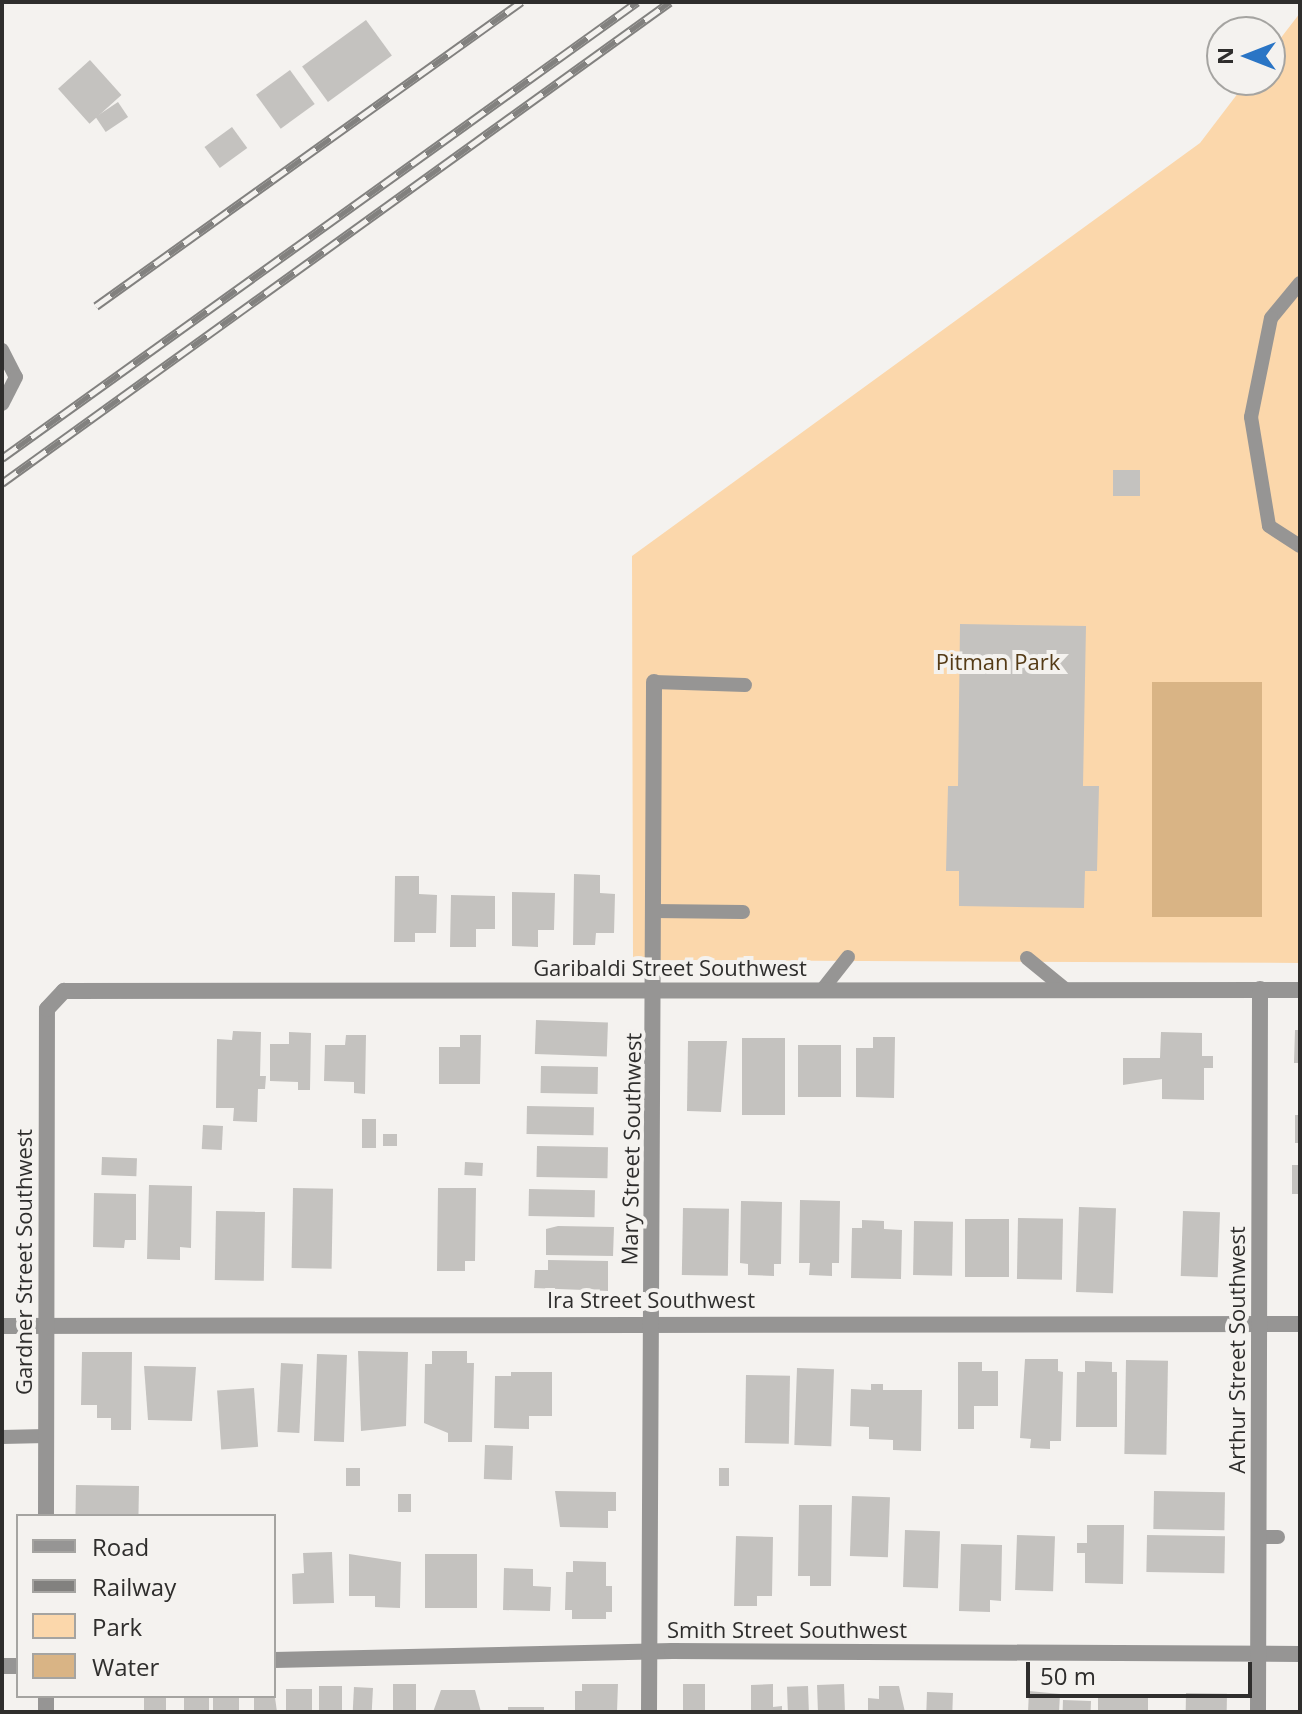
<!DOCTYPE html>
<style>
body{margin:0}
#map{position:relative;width:1302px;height:1714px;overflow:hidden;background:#f4f2ef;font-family:"Open Sans",sans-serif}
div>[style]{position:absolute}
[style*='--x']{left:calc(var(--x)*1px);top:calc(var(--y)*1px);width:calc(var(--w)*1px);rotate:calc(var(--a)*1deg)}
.green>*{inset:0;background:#fbd7ab}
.water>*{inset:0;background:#d9b485;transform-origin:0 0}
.building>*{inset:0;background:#c4c2bf;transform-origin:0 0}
.lane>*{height:14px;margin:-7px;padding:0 7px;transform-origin:7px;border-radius:7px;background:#969594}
.street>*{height:16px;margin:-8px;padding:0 8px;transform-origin:8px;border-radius:8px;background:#969594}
.rail>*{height:9px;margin-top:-4.5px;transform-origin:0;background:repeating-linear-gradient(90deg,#f4f2ef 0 18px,#82817f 0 36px);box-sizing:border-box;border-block:2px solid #82817f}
span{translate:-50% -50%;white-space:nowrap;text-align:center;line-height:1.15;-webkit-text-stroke:8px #f4f2ef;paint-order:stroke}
.park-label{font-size:22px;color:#553b16}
.street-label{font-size:22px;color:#2f2e2d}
.frame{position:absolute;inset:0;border:4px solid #2f2e2d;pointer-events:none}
.legend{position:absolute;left:16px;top:1514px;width:260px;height:184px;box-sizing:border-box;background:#f4f2ef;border:2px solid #a5a4a1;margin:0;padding:10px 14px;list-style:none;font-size:24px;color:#2f2e2d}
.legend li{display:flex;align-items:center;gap:16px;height:40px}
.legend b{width:40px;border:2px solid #a5a4a1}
.north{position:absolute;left:1206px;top:16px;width:80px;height:80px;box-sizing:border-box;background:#f4f2ef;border:2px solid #a5a4a1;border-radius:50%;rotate:270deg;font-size:22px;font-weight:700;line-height:32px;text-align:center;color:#2f2e2d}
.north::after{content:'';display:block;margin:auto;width:28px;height:36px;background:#2a75c5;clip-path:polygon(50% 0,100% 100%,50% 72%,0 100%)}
.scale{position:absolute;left:1026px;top:1662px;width:226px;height:36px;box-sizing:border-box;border:4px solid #2f2e2d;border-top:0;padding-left:10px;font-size:24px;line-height:28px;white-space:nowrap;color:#2f2e2d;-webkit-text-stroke:6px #f4f2ef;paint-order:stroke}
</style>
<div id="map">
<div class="green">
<i style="clip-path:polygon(1300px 13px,1300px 963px,633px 960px,632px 556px,1200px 143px,1248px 80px,1270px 80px,1270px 52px)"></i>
</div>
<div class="water">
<i style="left:1152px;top:682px;width:110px;height:235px"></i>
</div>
<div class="building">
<i style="left:366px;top:20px;width:44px;height:79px;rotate:54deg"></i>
<i style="left:90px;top:60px;width:47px;height:43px;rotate:48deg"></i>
<i style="left:290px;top:70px;width:42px;height:42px;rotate:54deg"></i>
<i style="left:118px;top:102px;width:18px;height:27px;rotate:56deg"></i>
<i style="left:232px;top:127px;width:26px;height:34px;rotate:54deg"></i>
<i style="left:1113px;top:470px;width:27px;height:26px"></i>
<i style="clip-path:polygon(960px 624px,1086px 626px,1083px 786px,1099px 786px,1097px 871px,1085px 871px,1084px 908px,959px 906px,959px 871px,946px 871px,948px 786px,958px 786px)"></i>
<i style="clip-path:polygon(574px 874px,600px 875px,600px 893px,615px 894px,614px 933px,596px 933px,595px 945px,573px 945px)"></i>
<i style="clip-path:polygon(395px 876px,419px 876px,419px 894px,437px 895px,436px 933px,415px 933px,415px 942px,394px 942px)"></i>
<i style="clip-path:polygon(512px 892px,555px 893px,554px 930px,538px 930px,538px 947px,512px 946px)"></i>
<i style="clip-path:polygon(451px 895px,495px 896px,495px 929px,476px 929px,476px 947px,450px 947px)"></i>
<i style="left:536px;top:1020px;width:72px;height:34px;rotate:2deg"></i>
<i style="clip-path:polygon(1295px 1030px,1300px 1030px,1300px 1063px,1294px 1063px)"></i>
<i style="clip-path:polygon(233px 1031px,261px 1032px,260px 1076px,266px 1076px,265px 1089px,258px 1089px,257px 1122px,233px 1121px,234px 1108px,216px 1108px,217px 1039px,232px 1040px)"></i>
<i style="clip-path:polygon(289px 1032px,311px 1033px,310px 1090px,298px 1090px,298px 1082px,270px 1081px,270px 1044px,289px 1044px)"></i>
<i style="clip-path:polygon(1161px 1032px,1202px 1033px,1202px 1056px,1213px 1056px,1213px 1068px,1204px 1068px,1204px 1100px,1162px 1099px,1162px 1079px,1123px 1085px,1123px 1058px,1160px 1058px)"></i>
<i style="clip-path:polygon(346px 1035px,366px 1035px,365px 1094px,354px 1093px,354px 1082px,324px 1081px,325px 1045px,345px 1045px)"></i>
<i style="clip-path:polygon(460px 1035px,481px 1035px,480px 1084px,439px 1084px,439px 1047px,460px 1047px)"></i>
<i style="clip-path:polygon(873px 1037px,895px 1037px,894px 1098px,856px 1097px,856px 1048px,873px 1048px)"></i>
<i style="left:742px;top:1038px;width:43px;height:77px"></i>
<i style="clip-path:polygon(688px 1041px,727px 1041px,721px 1112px,687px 1111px)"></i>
<i style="left:798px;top:1045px;width:43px;height:52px"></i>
<i style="left:541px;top:1066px;width:57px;height:27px;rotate:1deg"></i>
<i style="left:527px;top:1106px;width:67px;height:28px;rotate:1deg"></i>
<i style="left:1295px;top:1115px;width:5px;height:28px"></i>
<i style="left:362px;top:1119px;width:14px;height:29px"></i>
<i style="left:203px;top:1125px;width:20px;height:24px;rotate:3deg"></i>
<i style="left:383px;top:1134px;width:14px;height:12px"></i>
<i style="left:537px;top:1146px;width:71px;height:31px;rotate:1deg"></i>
<i style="left:102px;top:1157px;width:35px;height:18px;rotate:2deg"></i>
<i style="left:465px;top:1162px;width:18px;height:13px;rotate:3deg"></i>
<i style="left:1292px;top:1165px;width:8px;height:29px"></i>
<i style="clip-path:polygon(149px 1185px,192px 1186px,191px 1248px,180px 1247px,180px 1260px,147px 1259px)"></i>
<i style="left:293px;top:1188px;width:40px;height:80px;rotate:1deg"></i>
<i style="clip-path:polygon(438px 1188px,476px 1188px,475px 1261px,465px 1261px,465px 1271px,437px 1271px)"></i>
<i style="left:529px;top:1189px;width:66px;height:27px;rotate:1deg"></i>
<i style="clip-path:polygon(94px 1193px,136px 1194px,136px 1240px,125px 1240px,124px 1248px,93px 1247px)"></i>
<i style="clip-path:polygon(800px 1200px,840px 1201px,839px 1263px,832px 1263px,832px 1276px,809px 1275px,810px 1263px,799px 1263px)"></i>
<i style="clip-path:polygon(741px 1201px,782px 1202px,781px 1264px,774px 1264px,774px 1276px,748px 1275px,748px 1264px,740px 1263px)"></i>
<i style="left:1079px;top:1207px;width:37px;height:85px;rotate:2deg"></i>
<i style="left:683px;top:1208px;width:46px;height:67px;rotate:1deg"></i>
<i style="left:216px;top:1211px;width:49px;height:69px;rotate:1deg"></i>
<i style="left:1183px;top:1211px;width:37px;height:65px;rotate:2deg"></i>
<i style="left:1018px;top:1218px;width:45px;height:61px;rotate:1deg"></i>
<i style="left:965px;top:1219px;width:44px;height:58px"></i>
<i style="clip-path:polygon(862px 1220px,884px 1221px,884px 1229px,902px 1230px,901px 1279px,851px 1278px,852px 1228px,862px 1228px)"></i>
<i style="left:914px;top:1221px;width:39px;height:54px;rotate:1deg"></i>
<i style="clip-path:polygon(558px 1226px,614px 1227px,613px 1256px,546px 1255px,546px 1229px)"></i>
<i style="clip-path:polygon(548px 1260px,608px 1261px,608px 1291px,534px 1288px,535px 1270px,548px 1270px)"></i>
<i style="clip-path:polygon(358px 1351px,408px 1352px,406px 1426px,361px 1431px)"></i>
<i style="clip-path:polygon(432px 1351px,467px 1351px,467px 1363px,474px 1363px,472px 1442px,448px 1442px,448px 1433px,424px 1423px,425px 1364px,432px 1364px)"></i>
<i style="clip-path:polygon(82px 1352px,132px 1352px,131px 1430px,111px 1430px,111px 1418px,97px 1418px,97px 1405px,81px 1405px)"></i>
<i style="left:317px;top:1354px;width:30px;height:87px;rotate:2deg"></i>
<i style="clip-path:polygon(1025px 1359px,1058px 1359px,1058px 1371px,1063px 1372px,1061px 1441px,1050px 1441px,1050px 1449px,1030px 1448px,1031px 1439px,1020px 1438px)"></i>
<i style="left:1126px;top:1360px;width:42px;height:94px;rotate:1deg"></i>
<i style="clip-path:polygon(1085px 1361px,1112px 1362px,1112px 1372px,1117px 1372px,1117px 1427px,1076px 1427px,1077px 1372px,1085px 1372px)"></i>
<i style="clip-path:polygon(958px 1362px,982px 1362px,982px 1371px,998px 1371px,998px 1406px,974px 1406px,974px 1429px,958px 1429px)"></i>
<i style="left:281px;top:1363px;width:22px;height:69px;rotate:3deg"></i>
<i style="clip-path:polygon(144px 1366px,196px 1367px,192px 1421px,148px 1420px)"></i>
<i style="left:797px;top:1368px;width:37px;height:77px;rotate:2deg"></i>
<i style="clip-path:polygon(511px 1372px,552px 1372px,552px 1416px,529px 1416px,529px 1429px,494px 1428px,495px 1376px,511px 1376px)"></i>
<i style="left:746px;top:1375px;width:44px;height:68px;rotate:1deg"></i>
<i style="clip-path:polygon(871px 1384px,883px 1384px,883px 1390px,922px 1390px,921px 1451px,893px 1450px,893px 1440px,869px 1439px,869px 1427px,850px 1426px,851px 1389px,871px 1390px)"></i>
<i style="left:254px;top:1388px;width:59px;height:37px;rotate:86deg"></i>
<i style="left:485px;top:1445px;width:28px;height:34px;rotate:2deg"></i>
<i style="left:346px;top:1468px;width:14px;height:18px"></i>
<i style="left:719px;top:1468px;width:10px;height:18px"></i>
<i style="left:76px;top:1485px;width:63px;height:31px;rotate:1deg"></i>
<i style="clip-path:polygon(555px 1491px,616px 1492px,616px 1511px,608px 1511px,608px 1528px,560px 1527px)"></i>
<i style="left:1154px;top:1491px;width:71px;height:38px;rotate:1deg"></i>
<i style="left:398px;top:1494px;width:13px;height:18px"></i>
<i style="left:852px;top:1496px;width:38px;height:60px;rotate:2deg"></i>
<i style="clip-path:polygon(799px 1505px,832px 1505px,831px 1586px,810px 1586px,810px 1576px,798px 1576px)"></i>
<i style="clip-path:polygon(1087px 1525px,1124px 1525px,1123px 1584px,1085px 1583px,1085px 1553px,1077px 1553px,1077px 1543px,1087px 1543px)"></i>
<i style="left:905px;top:1530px;width:35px;height:57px;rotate:2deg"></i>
<i style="left:1017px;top:1535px;width:38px;height:55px;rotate:2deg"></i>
<i style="left:1147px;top:1535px;width:78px;height:37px;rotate:1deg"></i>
<i style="clip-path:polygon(736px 1536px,773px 1537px,772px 1596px,757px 1596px,757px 1606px,734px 1606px)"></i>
<i style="clip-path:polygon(961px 1544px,1002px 1545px,1001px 1601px,990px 1600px,990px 1612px,959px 1611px)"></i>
<i style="clip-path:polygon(332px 1552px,334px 1603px,293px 1604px,292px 1574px,304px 1573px,303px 1553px)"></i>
<i style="clip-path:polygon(349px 1554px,401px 1562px,400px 1608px,375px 1607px,375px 1596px,349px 1596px)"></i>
<i style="left:425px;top:1554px;width:52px;height:54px"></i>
<i style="clip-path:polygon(573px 1561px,606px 1562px,606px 1586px,612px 1586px,612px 1612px,606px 1612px,606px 1619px,572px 1619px,572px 1610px,565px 1610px,566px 1572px,573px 1572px)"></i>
<i style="clip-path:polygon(504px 1568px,533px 1569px,533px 1586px,551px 1587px,550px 1611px,503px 1610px)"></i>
<i style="left:393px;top:1684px;width:23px;height:28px"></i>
<i style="clip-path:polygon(582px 1684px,618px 1684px,617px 1712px,575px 1712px,575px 1691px,582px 1691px)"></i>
<i style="left:683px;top:1684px;width:22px;height:28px"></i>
<i style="clip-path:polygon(773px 1684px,773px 1707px,782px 1706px,782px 1712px,751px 1712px,751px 1685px)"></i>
<i style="left:844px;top:1684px;width:28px;height:27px;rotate:88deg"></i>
<i style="left:319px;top:1686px;width:23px;height:26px"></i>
<i style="left:808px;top:1686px;width:26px;height:21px;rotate:88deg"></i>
<i style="clip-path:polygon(879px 1686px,899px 1686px,905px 1712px,868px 1712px,868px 1698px,879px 1699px)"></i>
<i style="left:354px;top:1687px;width:19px;height:25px;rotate:3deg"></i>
<i style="left:286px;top:1689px;width:26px;height:23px"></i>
<i style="clip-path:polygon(274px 1690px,277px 1712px,254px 1712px,254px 1696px,274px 1696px)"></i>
<i style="clip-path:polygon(441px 1690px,475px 1690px,481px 1712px,433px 1712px)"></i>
<i style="clip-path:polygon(1029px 1691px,1060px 1694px,1059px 1712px,1028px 1712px)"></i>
<i style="left:927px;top:1692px;width:26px;height:20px;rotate:2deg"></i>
<i style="left:1186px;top:1693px;width:41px;height:19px;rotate:1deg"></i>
<i style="left:144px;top:1696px;width:22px;height:16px"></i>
<i style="left:184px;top:1696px;width:25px;height:16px"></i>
<i style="left:213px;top:1696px;width:26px;height:16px"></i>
<i style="left:1098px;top:1696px;width:50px;height:16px"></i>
<i style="left:1063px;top:1700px;width:28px;height:12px;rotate:2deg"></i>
<i style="left:508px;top:1707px;width:36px;height:5px"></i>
</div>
<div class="lane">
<i style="--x:1300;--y:283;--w:45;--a:129.6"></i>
<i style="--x:1271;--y:318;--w:101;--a:101.4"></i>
<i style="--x:1251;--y:417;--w:110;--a:80.6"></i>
<i style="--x:1269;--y:526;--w:37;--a:33"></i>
<i style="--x:2;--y:350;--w:30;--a:63"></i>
<i style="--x:16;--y:377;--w:30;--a:117"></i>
<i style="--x:654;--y:682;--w:91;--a:1.9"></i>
<i style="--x:654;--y:911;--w:89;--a:0.6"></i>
<i style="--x:1027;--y:958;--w:49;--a:39.2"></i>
<i style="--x:822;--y:990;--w:42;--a:-51.8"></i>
<i style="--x:2;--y:1437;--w:44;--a:-1.3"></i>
<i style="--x:1258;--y:1537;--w:20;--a:0"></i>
</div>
<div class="street">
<i style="--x:2;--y:1326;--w:1298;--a:-0.09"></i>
<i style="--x:46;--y:1516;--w:507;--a:-89.89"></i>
<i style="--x:47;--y:1009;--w:25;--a:-47"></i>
<i style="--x:64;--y:991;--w:1236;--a:-0.05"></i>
<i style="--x:274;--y:1660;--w:398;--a:-1.3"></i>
<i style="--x:672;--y:1651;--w:628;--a:0.27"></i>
<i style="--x:2;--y:1666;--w:16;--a:0"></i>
<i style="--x:46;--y:1696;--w:16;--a:90"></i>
<i style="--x:649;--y:1712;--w:1030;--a:-89.72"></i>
<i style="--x:1258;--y:1712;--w:723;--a:-89.84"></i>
</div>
<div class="rail">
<i style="--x:96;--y:306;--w:523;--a:-35.58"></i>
<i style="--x:2;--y:458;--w:782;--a:-35.68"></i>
<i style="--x:2;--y:483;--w:823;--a:-35.76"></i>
</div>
<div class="park-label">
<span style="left:998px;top:662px">Pitman Park</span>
</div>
<div class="street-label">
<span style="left:670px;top:968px">Garibaldi Street Southwest</span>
<span style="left:631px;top:1149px;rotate:-89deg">Mary Street Southwest</span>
<span style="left:24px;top:1262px;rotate:-90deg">Gardner Street Southwest</span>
<span style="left:651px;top:1300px">Ira Street Southwest</span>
<span style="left:1237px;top:1350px;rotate:-90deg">Arthur Street Southwest</span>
<span style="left:787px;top:1630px">Smith Street Southwest</span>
</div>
<div class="frame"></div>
<ul class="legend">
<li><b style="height:10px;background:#969594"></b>Road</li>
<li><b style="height:10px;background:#82817f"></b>Railway</li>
<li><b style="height:22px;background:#fbd7ab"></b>Park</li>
<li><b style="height:22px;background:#d9b485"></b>Water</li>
</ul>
<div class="north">N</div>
<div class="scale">50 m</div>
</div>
